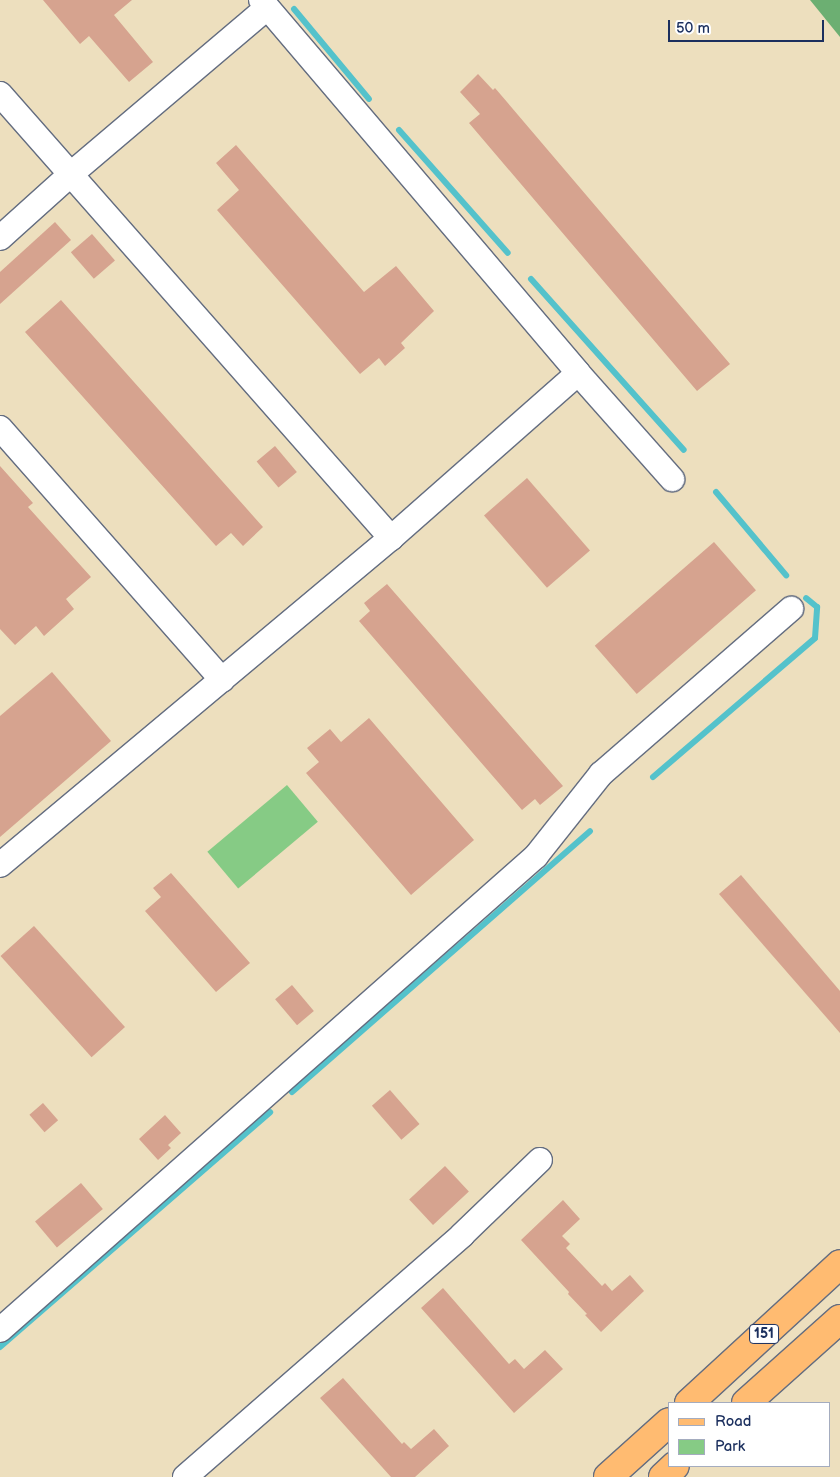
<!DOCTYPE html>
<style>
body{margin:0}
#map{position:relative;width:840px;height:1477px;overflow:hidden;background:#eddfbe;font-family:"Balsamiq Sans",sans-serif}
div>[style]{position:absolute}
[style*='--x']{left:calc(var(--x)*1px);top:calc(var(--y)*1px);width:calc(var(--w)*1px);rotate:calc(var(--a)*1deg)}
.green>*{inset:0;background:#86cb85;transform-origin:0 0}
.forest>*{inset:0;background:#6caf72}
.stream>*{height:6px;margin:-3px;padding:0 3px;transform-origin:3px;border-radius:3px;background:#54c2cb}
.building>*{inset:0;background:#d6a38f;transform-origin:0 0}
.roads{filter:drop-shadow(1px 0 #646d80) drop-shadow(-1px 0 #646d80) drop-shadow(0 1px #646d80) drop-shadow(0 -1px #646d80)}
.minor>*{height:24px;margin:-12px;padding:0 12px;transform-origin:12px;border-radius:12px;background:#fff}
.primary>*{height:28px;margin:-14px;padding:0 14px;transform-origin:14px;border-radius:14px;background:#ffbb71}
span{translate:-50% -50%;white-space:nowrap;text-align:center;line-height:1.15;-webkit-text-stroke:4.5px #fff;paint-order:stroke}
.shield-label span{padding:1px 4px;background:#fff;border:1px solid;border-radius:4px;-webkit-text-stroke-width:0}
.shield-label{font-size:14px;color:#1b2f5e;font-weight:700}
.legend{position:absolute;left:668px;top:1402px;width:162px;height:65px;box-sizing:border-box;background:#fff;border:1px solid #a4acbf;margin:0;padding:6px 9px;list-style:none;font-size:15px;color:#1b2f5e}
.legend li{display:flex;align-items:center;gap:10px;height:25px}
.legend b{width:25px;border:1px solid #a4acbf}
.scale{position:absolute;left:668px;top:20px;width:156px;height:22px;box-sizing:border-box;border:2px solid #1b2f5e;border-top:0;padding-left:6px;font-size:15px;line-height:18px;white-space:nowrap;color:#1b2f5e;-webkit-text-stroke:4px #fff;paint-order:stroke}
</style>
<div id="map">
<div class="green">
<i style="left:287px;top:785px;width:48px;height:104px;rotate:50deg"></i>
</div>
<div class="forest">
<i style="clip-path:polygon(810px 0,840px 0,840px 37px)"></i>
</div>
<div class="stream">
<i style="--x:294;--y:9;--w:117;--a:50.2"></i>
<i style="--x:399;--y:130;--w:164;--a:48.5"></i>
<i style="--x:531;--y:279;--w:229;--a:48.2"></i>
<i style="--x:716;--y:492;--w:109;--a:49.9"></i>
<i style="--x:653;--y:777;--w:213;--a:-40.6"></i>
<i style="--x:815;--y:638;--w:31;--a:-86"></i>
<i style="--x:817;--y:607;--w:14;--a:-141"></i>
<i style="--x:292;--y:1092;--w:396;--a:-41.2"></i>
<i style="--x:0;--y:1347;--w:358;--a:-41"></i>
</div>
<div class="building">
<i style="clip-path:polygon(43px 0,132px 0,114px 15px,153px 62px,129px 82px,89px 36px,80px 44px)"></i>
<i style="clip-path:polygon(478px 74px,493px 90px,495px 88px,730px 364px,697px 391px,469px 123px,480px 114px,460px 92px)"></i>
<i style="clip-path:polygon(236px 145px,364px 292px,396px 266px,434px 311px,401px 343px,405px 348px,385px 366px,379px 358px,360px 374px,217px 210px,239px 190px,216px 163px)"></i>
<i style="clip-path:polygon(55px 222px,71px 240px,0 304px,0 272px)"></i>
<i style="left:92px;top:234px;width:35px;height:28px;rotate:49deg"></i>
<i style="clip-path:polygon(61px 300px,263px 527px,243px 546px,231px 533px,216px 546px,25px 332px)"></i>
<i style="left:275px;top:446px;width:34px;height:24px;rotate:50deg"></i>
<i style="clip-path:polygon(0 466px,33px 503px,28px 507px,91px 577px,66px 599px,74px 609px,44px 636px,36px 626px,15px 645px,0 629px)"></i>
<i style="left:527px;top:478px;width:96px;height:57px;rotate:49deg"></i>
<i style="left:714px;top:542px;width:64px;height:158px;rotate:49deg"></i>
<i style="clip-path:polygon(387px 584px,563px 786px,540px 805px,535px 799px,522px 810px,359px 621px,370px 611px,364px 603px)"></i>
<i style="clip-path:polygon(52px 672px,111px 741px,0 837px,0 716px)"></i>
<i style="clip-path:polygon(369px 718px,474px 840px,411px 895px,306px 773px,319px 762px,307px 748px,330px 729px,341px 742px)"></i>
<i style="clip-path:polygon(171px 873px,250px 963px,216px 992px,145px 911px,161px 897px,153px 888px)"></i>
<i style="clip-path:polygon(741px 875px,840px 991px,840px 1033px,719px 894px)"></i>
<i style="left:34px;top:926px;width:136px;height:45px;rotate:48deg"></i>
<i style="left:292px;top:985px;width:34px;height:22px;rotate:50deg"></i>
<i style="left:390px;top:1090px;width:45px;height:24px;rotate:49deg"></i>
<i style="left:43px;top:1103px;width:23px;height:18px;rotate:49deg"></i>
<i style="clip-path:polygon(165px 1115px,181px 1133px,168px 1145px,171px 1148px,158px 1160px,139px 1139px)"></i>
<i style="left:445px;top:1166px;width:35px;height:49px;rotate:47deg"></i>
<i style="left:81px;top:1183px;width:34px;height:60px;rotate:50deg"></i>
<i style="clip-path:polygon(563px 1200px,580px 1219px,562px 1236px,570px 1244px,566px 1248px,602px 1286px,605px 1283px,612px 1291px,630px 1275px,644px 1291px,601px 1332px,585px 1315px,587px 1314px,568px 1294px,569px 1292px,521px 1240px)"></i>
<i style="clip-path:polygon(443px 1288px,509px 1364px,515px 1359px,524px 1369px,545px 1350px,563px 1369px,514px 1413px,421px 1308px)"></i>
<i style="clip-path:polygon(343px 1378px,402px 1444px,404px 1442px,411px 1449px,434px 1429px,449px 1446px,415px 1477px,391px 1477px,320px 1398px)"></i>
</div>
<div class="roads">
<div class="minor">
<i style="--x:261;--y:0;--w:490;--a:49.6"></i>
<i style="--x:578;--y:373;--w:142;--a:48.4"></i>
<i style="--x:0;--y:94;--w:592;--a:48.63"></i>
<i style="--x:0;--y:238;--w:96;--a:-42"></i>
<i style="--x:71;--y:174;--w:257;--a:-40.3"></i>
<i style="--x:0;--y:428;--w:336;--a:48.6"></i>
<i style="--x:0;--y:865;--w:510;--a:-39.91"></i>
<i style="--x:391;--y:538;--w:249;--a:-41.4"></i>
<i style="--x:0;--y:1330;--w:716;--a:-41.49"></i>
<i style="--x:536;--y:856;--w:105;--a:-51.6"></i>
<i style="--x:601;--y:774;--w:252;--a:-41"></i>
<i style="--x:185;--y:1477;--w:368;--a:-41.1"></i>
<i style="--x:462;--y:1235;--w:108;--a:-43.9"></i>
</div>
<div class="primary">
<i style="--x:689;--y:1403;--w:205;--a:-42.6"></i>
<i style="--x:746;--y:1403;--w:126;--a:-41.8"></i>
<i style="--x:608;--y:1477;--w:82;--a:-42"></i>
<i style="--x:663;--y:1477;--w:16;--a:-43"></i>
</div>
</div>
<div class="shield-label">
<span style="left:764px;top:1334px">151</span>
</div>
<ul class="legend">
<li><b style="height:6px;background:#ffbb71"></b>Road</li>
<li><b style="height:14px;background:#86cb85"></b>Park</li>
</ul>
<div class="scale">50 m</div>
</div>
